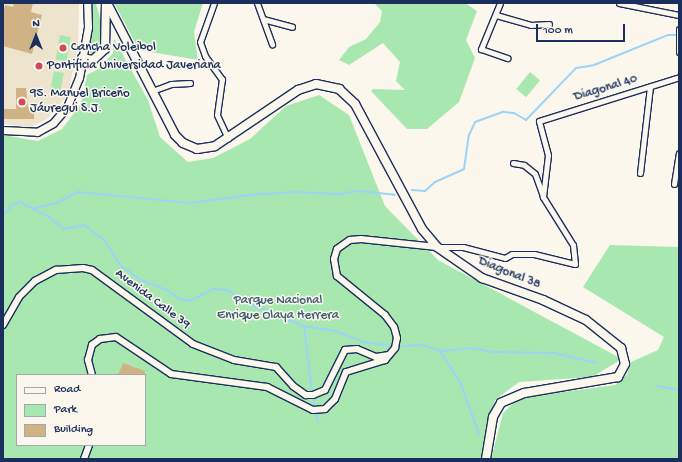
<!DOCTYPE html>
<meta charset="utf-8">
<style>
body{margin:0}
#map{position:relative;width:682px;height:462px;overflow:hidden;background:#fbf7ec;font-family:"Gochi Hand",sans-serif}
div>[style]{position:absolute}
[style*='--x']{left:calc(var(--x)*1px);top:calc(var(--y)*1px);width:calc(var(--w)*1px);rotate:calc(var(--a)*1deg)}
.built>*{inset:0;background:#eee3cd}
.green>*{inset:0;background:#a8e8b0;transform-origin:0 0}
.stream>*{height:2px;margin:-1px;padding:0 1px;transform-origin:1px;border-radius:1px;background:#9bd4fb}
.building>*{inset:0;background:#cfb384}
.roads{filter:drop-shadow(1px 0 #1b2f5e) drop-shadow(-1px 0 #1b2f5e) drop-shadow(0 1px #1b2f5e) drop-shadow(0 -1px #1b2f5e)}
.minor>*{height:5px;margin:-2.5px;padding:0 2.5px;transform-origin:2.5px;border-radius:2.5px;background:#fbf7ec}
.tertiary>*{height:6px;margin:-3px;padding:0 3px;transform-origin:3px;border-radius:3px;background:#fbf7ec}
.secondary>*{height:7px;margin:-3.5px;padding:0 3.5px;transform-origin:3.5px;border-radius:3.5px;background:#fbf7ec}
.primary>*{height:8px;margin:-4px;padding:0 4px;transform-origin:4px;border-radius:4px;background:#fbf7ec}
.dots>*{width:11px;height:11px;translate:-50% -50%;box-sizing:border-box;border:2px solid #fbf7ec;border-radius:50%}
span{translate:-50% -50%;white-space:nowrap;text-align:center;line-height:1.15;-webkit-text-stroke:3px #fbf7ec;paint-order:stroke}
.poi-label{font-size:13px;color:#1b2f5e}
.left{translate:0 -50%;text-align:left}
.street-label{font-size:13px;color:#1b2f5e}
.park-label{font-size:13px;color:#3e5d72}
.frame{position:absolute;inset:0;border:4px solid #1b2f5e;pointer-events:none}
.legend{position:absolute;left:16px;top:374px;width:130px;height:72px;box-sizing:border-box;background:#fbf7ec;border:1px solid #a1a7b3;margin:0;padding:5px 7px;list-style:none;font-size:12px;color:#1b2f5e}
.legend li{display:flex;align-items:center;gap:8px;height:20px}
.legend b{width:20px;border:1px solid #a1a7b3}
.north{position:absolute;left:16px;top:16px;width:40px;height:40px;-webkit-text-stroke:3px #fbf7ec;paint-order:stroke;rotate:0deg;font-size:11px;font-weight:700;line-height:16px;text-align:center;color:#1b2f5e}
.north::after{content:'';display:block;margin:auto;width:14px;height:18px;background:#1b2f5e;clip-path:polygon(50% 0,100% 100%,50% 72%,0 100%)}
.scale{position:absolute;left:536px;top:24px;width:89px;height:18px;box-sizing:border-box;border:2px solid #1b2f5e;border-top:0;padding-left:5px;font-size:12px;line-height:14px;white-space:nowrap;color:#1b2f5e;-webkit-text-stroke:3px #fbf7ec;paint-order:stroke}
</style>
<div id="map">
<div class="built">
<i style="clip-path:polygon(3px 3px,79px 3px,78px 44px,68px 95px,47px 119px,31px 127px,3px 124px)"></i>
</div>
<div class="green">
<i style="clip-path:polygon(91px 3px,96px 3px,103px 30px,102px 47px,94px 54px,90px 53px)"></i>
<i style="clip-path:polygon(114px 3px,203px 3px,194px 32px,198px 60px,139px 50px)"></i>
<i style="clip-path:polygon(374px 3px,465px 3px,477px 11px,466px 40px,475px 58px,459px 102px,427px 129px,407px 129px,371px 91px,373px 89px,405px 90px,396px 81px,400px 62px,383px 43px,349px 65px,339px 60px,349px 47px,366px 39px,380px 22px,382px 11px)"></i>
<i style="left:60px;top:35px;width:11px;height:25px;rotate:10deg"></i>
<i style="clip-path:polygon(evenodd,114px 39px,148px 100px,160px 137px,188px 162px,213px 158px,250px 139px,286px 106px,319px 95px,349px 115px,385px 206px,438px 260px,622px 359px,592px 377px,519px 382px,495px 400px,483px 459px,3px 459px,3px 135px,38px 141px,62px 129px,81px 104px,87px 75px,100px 68px,113px 53px,114px 39px,17px 375px,145px 375px,145px 445px,17px 445px,17px 375px)"></i>
<i style="left:54px;top:71px;width:10px;height:20px;rotate:11deg"></i>
<i style="left:530px;top:72px;width:13px;height:22px;rotate:39deg"></i>
<i style="clip-path:polygon(610px 245px,679px 247px,679px 459px,491px 459px,503px 413px,519px 398px,615px 385px,627px 375px,631px 362px,658px 350px,664px 337px,583px 287px)"></i>
</div>
<div class="stream">
<i style="--x:412;--y:190;--w:13;--a:4"></i>
<i style="--x:425;--y:191;--w:13;--a:-42"></i>
<i style="--x:435;--y:182;--w:32;--a:-24"></i>
<i style="--x:464;--y:169;--w:34;--a:-82"></i>
<i style="--x:469;--y:135;--w:14;--a:-65"></i>
<i style="--x:475;--y:122;--w:30;--a:-20"></i>
<i style="--x:503;--y:112;--w:11;--a:5"></i>
<i style="--x:514;--y:113;--w:14;--a:30"></i>
<i style="--x:526;--y:120;--w:72;--a:-46.1"></i>
<i style="--x:576;--y:68;--w:18;--a:-9"></i>
<i style="--x:594;--y:65;--w:80;--a:-22.1"></i>
<i style="--x:668;--y:35;--w:10;--a:0"></i>
<i style="--x:35;--y:208;--w:23;--a:-13"></i>
<i style="--x:57;--y:203;--w:24;--a:-28"></i>
<i style="--x:78;--y:192;--w:114;--a:5.6"></i>
<i style="--x:191;--y:203;--w:58;--a:-8"></i>
<i style="--x:248;--y:195;--w:47;--a:-3.7"></i>
<i style="--x:295;--y:192;--w:43;--a:2.7"></i>
<i style="--x:338;--y:194;--w:21;--a:-8"></i>
<i style="--x:359;--y:191;--w:36;--a:6"></i>
<i style="--x:3;--y:215;--w:13;--a:-48"></i>
<i style="--x:12;--y:205;--w:9;--a:-21"></i>
<i style="--x:20;--y:202;--w:33;--a:27"></i>
<i style="--x:49;--y:217;--w:19;--a:39"></i>
<i style="--x:64;--y:229;--w:20;--a:-11"></i>
<i style="--x:84;--y:225;--w:26;--a:37"></i>
<i style="--x:105;--y:241;--w:28;--a:58"></i>
<i style="--x:120;--y:265;--w:26;--a:36"></i>
<i style="--x:141;--y:280;--w:26;--a:21"></i>
<i style="--x:165;--y:289;--w:18;--a:34"></i>
<i style="--x:180;--y:299;--w:10;--a:11"></i>
<i style="--x:190;--y:301;--w:27;--a:-27"></i>
<i style="--x:214;--y:289;--w:13;--a:4"></i>
<i style="--x:227;--y:290;--w:34;--a:30"></i>
<i style="--x:257;--y:307;--w:51;--a:22"></i>
<i style="--x:304;--y:326;--w:32;--a:9"></i>
<i style="--x:336;--y:331;--w:29;--a:22"></i>
<i style="--x:363;--y:342;--w:27;--a:8"></i>
<i style="--x:304;--y:326;--w:67;--a:83.2"></i>
<i style="--x:402;--y:346;--w:21;--a:-3"></i>
<i style="--x:423;--y:345;--w:18;--a:19"></i>
<i style="--x:440;--y:351;--w:33;--a:-5"></i>
<i style="--x:473;--y:348;--w:19;--a:12"></i>
<i style="--x:492;--y:352;--w:62;--a:0.9"></i>
<i style="--x:554;--y:353;--w:43;--a:13.4"></i>
<i style="--x:440;--y:351;--w:37;--a:57"></i>
<i style="--x:460;--y:382;--w:55;--a:69.9"></i>
<i style="--x:657;--y:386;--w:22;--a:10"></i>
<i style="--x:313;--y:398;--w:25;--a:78"></i>
</div>
<div class="building">
<i style="clip-path:polygon(14px 3px,33px 3px,31px 12px,42px 15px,32px 54px,3px 46px,3px 11px,5px 5px,13px 7px)"></i>
<i style="clip-path:polygon(16px 88px,26px 88px,28px 107px,34px 107px,34px 119px,3px 119px,3px 109px,16px 109px)"></i>
<i style="clip-path:polygon(123px 363px,145px 371px,144px 375px,118px 375px)"></i>
</div>
<div class="roads">
<div class="minor">
<i style="--x:214;--y:3;--w:41;--a:109.7"></i>
<i style="--x:200;--y:42;--w:15;--a:70"></i>
<i style="--x:205;--y:56;--w:29;--a:54"></i>
<i style="--x:222;--y:79;--w:36;--a:98"></i>
<i style="--x:217;--y:115;--w:26;--a:65"></i>
<i style="--x:257;--y:3;--w:44;--a:69.9"></i>
<i style="--x:500;--y:3;--w:50;--a:112.4"></i>
<i style="--x:481;--y:49;--w:28;--a:19"></i>
<i style="--x:619;--y:3;--w:61;--a:11.3"></i>
<i style="--x:496;--y:15;--w:36;--a:16"></i>
<i style="--x:531;--y:25;--w:18;--a:-3"></i>
<i style="--x:263;--y:19;--w:30;--a:15"></i>
<i style="--x:679;--y:29;--w:23;--a:90"></i>
<i style="--x:152;--y:91;--w:20;--a:-20"></i>
<i style="--x:171;--y:84;--w:19;--a:-3"></i>
<i style="--x:513;--y:163;--w:11;--a:10"></i>
<i style="--x:524;--y:165;--w:14;--a:39"></i>
<i style="--x:535;--y:174;--w:23;--a:70"></i>
<i style="--x:640;--y:173;--w:87;--a:-83.4"></i>
<i style="--x:674;--y:184;--w:31;--a:-81"></i>
<i style="--x:438;--y:247;--w:25;--a:0"></i>
<i style="--x:463;--y:247;--w:43;--a:14.7"></i>
<i style="--x:505;--y:258;--w:8;--a:-30"></i>
<i style="--x:512;--y:254;--w:22;--a:0"></i>
<i style="--x:534;--y:254;--w:42;--a:13.7"></i>
<i style="--x:575;--y:264;--w:19;--a:-96"></i>
<i style="--x:573;--y:245;--w:57;--a:-122"></i>
<i style="--x:543;--y:197;--w:42;--a:-83.2"></i>
<i style="--x:548;--y:155;--w:35;--a:-105"></i>
<i style="--x:539;--y:121;--w:147;--a:-17.4"></i>
</div>
<div class="tertiary">
<i style="--x:3;--y:325;--w:32;--a:-60"></i>
<i style="--x:19;--y:297;--w:23;--a:-45"></i>
<i style="--x:35;--y:281;--w:24;--a:-28"></i>
<i style="--x:56;--y:270;--w:27;--a:-4"></i>
<i style="--x:83;--y:268;--w:9;--a:13"></i>
<i style="--x:92;--y:270;--w:125;--a:36.2"></i>
<i style="--x:193;--y:344;--w:44;--a:21.3"></i>
<i style="--x:234;--y:360;--w:43;--a:9.5"></i>
<i style="--x:276;--y:367;--w:25;--a:48"></i>
<i style="--x:293;--y:386;--w:16;--a:35"></i>
<i style="--x:306;--y:395;--w:7;--a:0"></i>
<i style="--x:313;--y:395;--w:13;--a:-23"></i>
<i style="--x:325;--y:390;--w:45;--a:-63.4"></i>
<i style="--x:345;--y:350;--w:12;--a:-5"></i>
<i style="--x:357;--y:349;--w:21;--a:23"></i>
<i style="--x:376;--y:357;--w:13;--a:-9"></i>
<i style="--x:92;--y:375;--w:16;--a:-105"></i>
<i style="--x:88;--y:360;--w:16;--a:-75"></i>
<i style="--x:92;--y:345;--w:10;--a:-37"></i>
<i style="--x:100;--y:339;--w:16;--a:-7"></i>
<i style="--x:116;--y:337;--w:66;--a:33.9"></i>
<i style="--x:171;--y:374;--w:97;--a:7.7"></i>
<i style="--x:267;--y:387;--w:51;--a:26.6"></i>
<i style="--x:313;--y:410;--w:12;--a:-5"></i>
<i style="--x:325;--y:409;--w:14;--a:-45"></i>
<i style="--x:335;--y:399;--w:29;--a:-68"></i>
<i style="--x:346;--y:372;--w:41;--a:-17.1"></i>
<i style="--x:385;--y:360;--w:16;--a:-50"></i>
<i style="--x:395;--y:348;--w:10;--a:-79"></i>
<i style="--x:397;--y:338;--w:11;--a:-105"></i>
<i style="--x:394;--y:327;--w:15;--a:-127"></i>
<i style="--x:385;--y:315;--w:62;--a:-140.9"></i>
<i style="--x:337;--y:276;--w:17;--a:-100"></i>
<i style="--x:334;--y:259;--w:10;--a:-73"></i>
<i style="--x:337;--y:249;--w:16;--a:-35"></i>
<i style="--x:350;--y:240;--w:11;--a:-5"></i>
<i style="--x:361;--y:239;--w:76;--a:6"></i>
<i style="--x:84;--y:459;--w:15;--a:-70"></i>
</div>
<div class="secondary">
<i style="--x:3;--y:130;--w:34;--a:3"></i>
<i style="--x:37;--y:132;--w:18;--a:-29"></i>
<i style="--x:53;--y:123;--w:21;--a:-49"></i>
<i style="--x:67;--y:107;--w:31;--a:-68"></i>
<i style="--x:79;--y:78;--w:52;--a:-80"></i>
<i style="--x:88;--y:27;--w:24;--a:-92"></i>
</div>
<div class="primary">
<i style="--x:107;--y:3;--w:148;--a:62.7"></i>
<i style="--x:175;--y:135;--w:11;--a:45"></i>
<i style="--x:183;--y:143;--w:15;--a:23"></i>
<i style="--x:197;--y:149;--w:18;--a:-9"></i>
<i style="--x:215;--y:146;--w:100;--a:-34"></i>
<i style="--x:298;--y:90;--w:19;--a:-18"></i>
<i style="--x:316;--y:84;--w:24;--a:12"></i>
<i style="--x:339;--y:89;--w:22;--a:43"></i>
<i style="--x:355;--y:104;--w:142;--a:61.8"></i>
<i style="--x:422;--y:229;--w:23;--a:50"></i>
<i style="--x:437;--y:247;--w:55;--a:34.6"></i>
<i style="--x:482;--y:278;--w:65;--a:19.8"></i>
<i style="--x:543;--y:300;--w:47;--a:24.9"></i>
<i style="--x:586;--y:320;--w:45;--a:38.7"></i>
<i style="--x:621;--y:348;--w:16;--a:76"></i>
<i style="--x:625;--y:364;--w:15;--a:118"></i>
<i style="--x:618;--y:377;--w:95;--a:170.3"></i>
<i style="--x:524;--y:393;--w:25;--a:157"></i>
<i style="--x:501;--y:403;--w:16;--a:120"></i>
<i style="--x:493;--y:417;--w:43;--a:99.5"></i>
<i style="--x:82;--y:58;--w:11;--a:10"></i>
<i style="--x:93;--y:60;--w:16;--a:-43"></i>
<i style="--x:105;--y:49;--w:46;--a:-88.8"></i>
</div>
</div>
<div class="dots">
<i style="left:63px;top:48px;background:#d1495b"></i>
<i style="left:39px;top:66px;background:#d1495b"></i>
<i style="left:22px;top:102px;background:#d1495b"></i>
</div>
<div class="poi-label">
<span class="left" style="left:71px;top:48px">Cancha Voleibol</span>
<span class="left" style="left:47px;top:66px">Pontificia Universidad Javeriana</span>
<span class="left" style="left:30px;top:102px">95. Manuel Briceño<br>Jáuregui S.J.</span>
</div>
<div class="street-label">
<span style="left:606px;top:89px;rotate:-17deg">Diagonal 40</span>
<span style="left:509px;top:274px;rotate:22deg">Diagonal 38</span>
<span style="left:152px;top:300px;rotate:37deg">Avenida Calle 39</span>
</div>
<div class="park-label">
<span style="left:278px;top:309px">Parque Nacional<br>Enrique Olaya Herrera</span>
</div>
<div class="frame"></div>
<ul class="legend">
<li><b style="height:5px;background:#fbf7ec"></b>Road</li>
<li><b style="height:11px;background:#a8e8b0"></b>Park</li>
<li><b style="height:11px;background:#cfb384"></b>Building</li>
</ul>
<div class="north">N</div>
<div class="scale">100 m</div>
</div>
